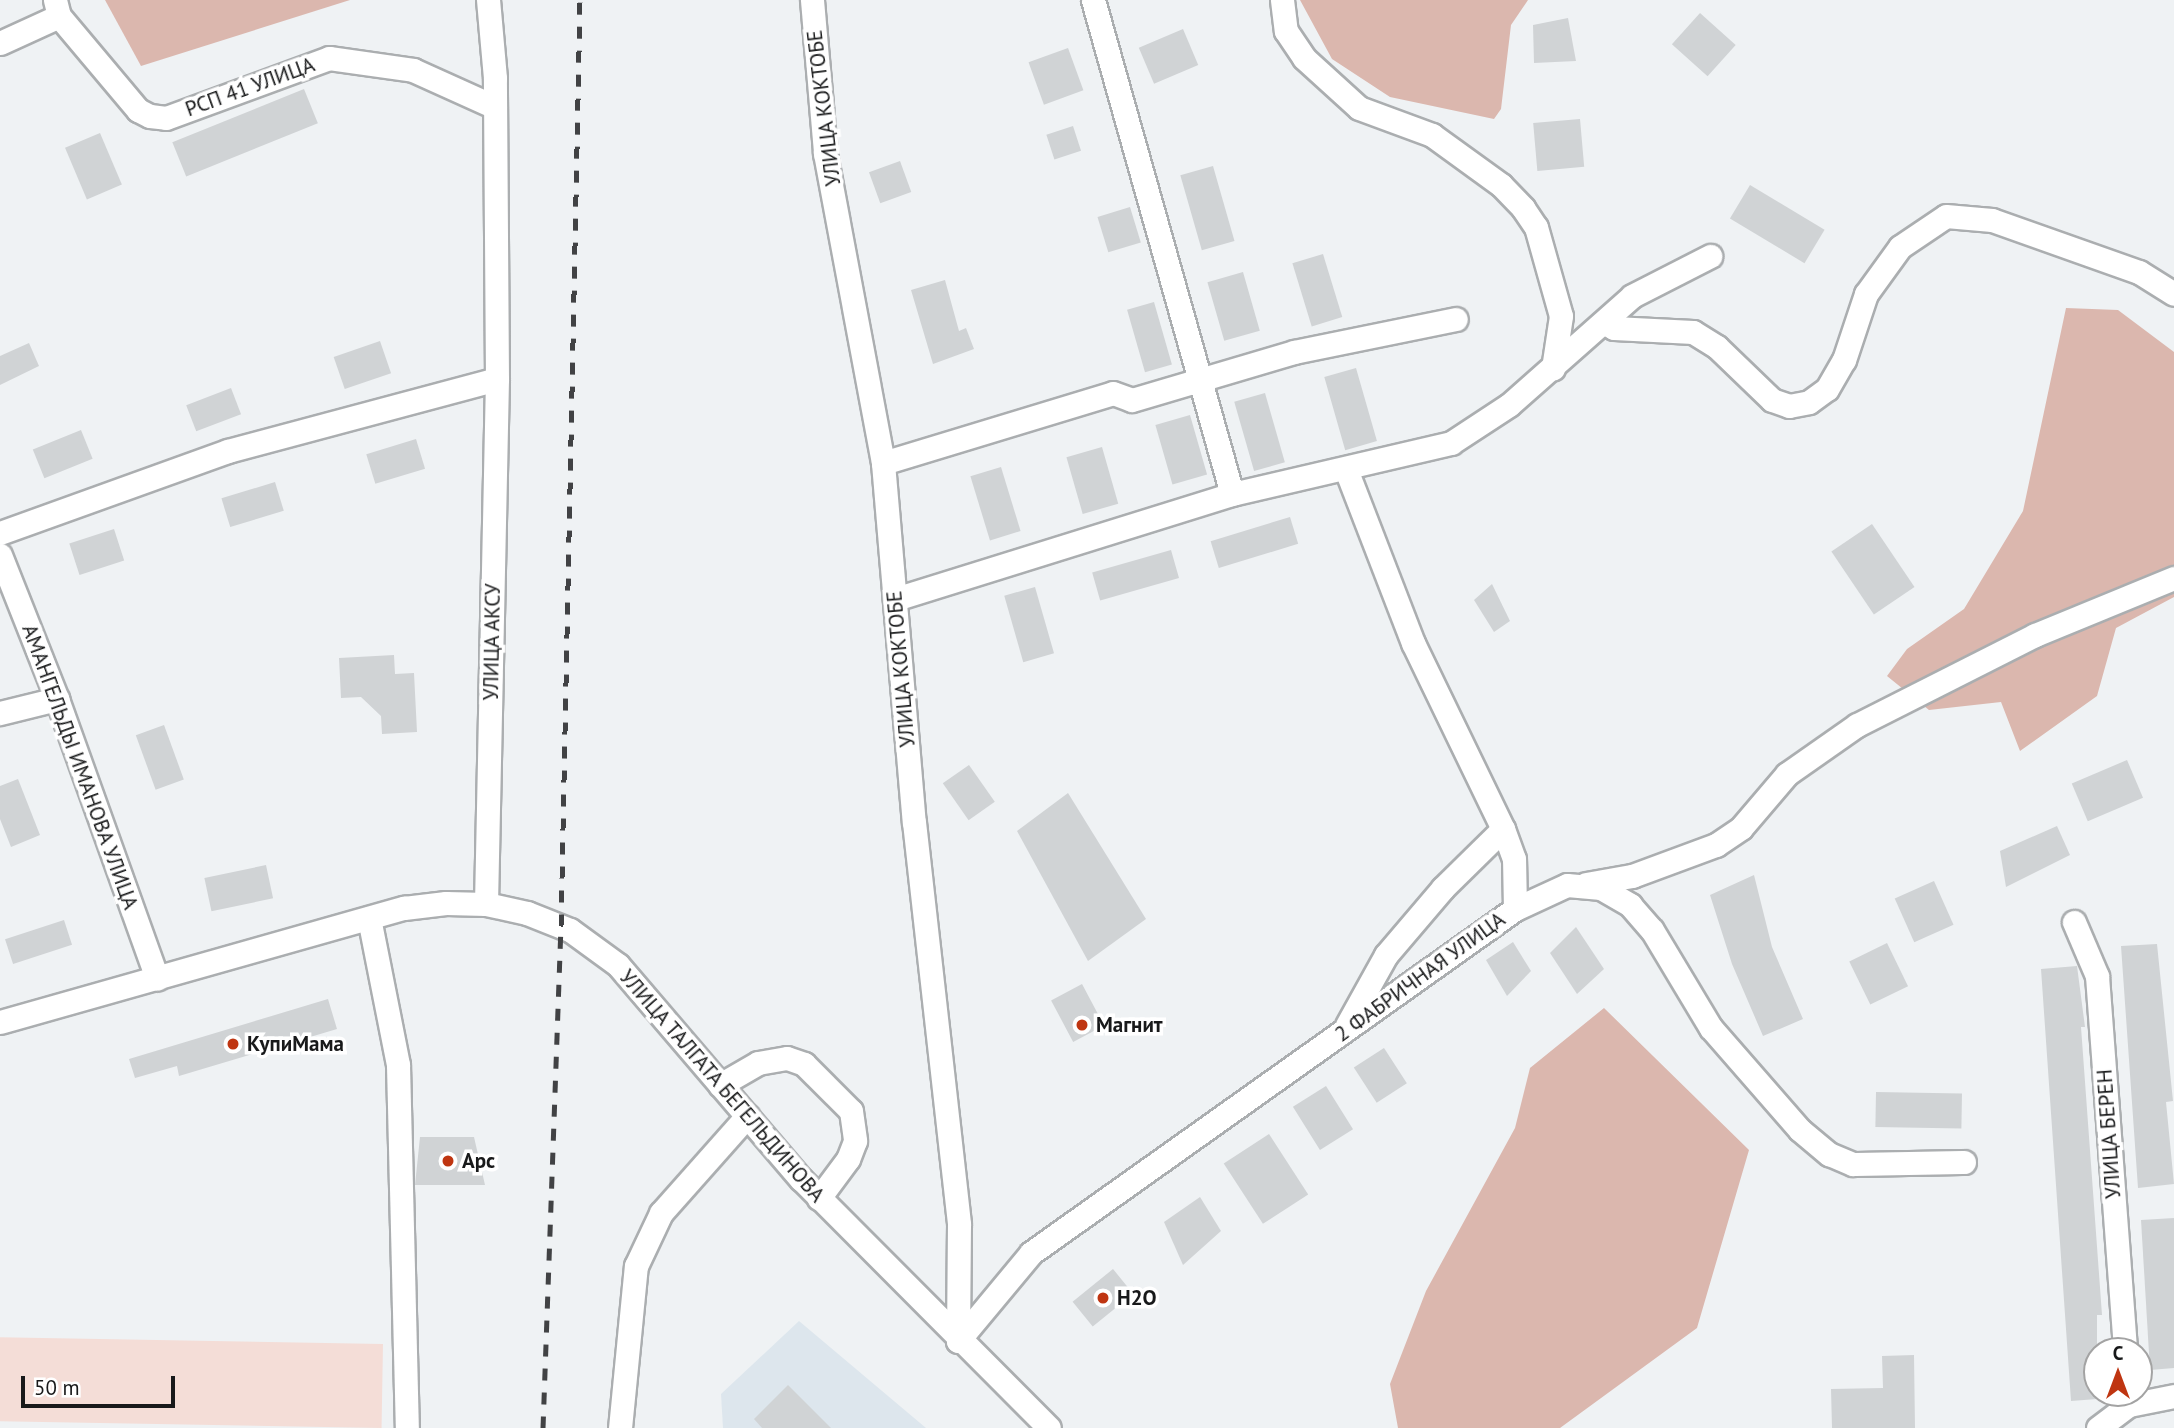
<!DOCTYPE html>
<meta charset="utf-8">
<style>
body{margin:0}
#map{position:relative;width:2174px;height:1428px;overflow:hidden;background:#eff2f4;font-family:"PT Sans",sans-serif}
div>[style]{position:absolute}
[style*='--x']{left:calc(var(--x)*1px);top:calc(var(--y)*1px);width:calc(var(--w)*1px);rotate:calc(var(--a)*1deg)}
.built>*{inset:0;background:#dde6ed}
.green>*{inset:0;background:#f4ddd7;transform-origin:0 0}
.forest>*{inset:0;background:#dbb7ae}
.building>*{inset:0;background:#d0d3d5;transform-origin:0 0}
.roads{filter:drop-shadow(2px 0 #abaeb0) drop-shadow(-2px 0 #abaeb0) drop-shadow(0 2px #abaeb0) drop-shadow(0 -2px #abaeb0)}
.minor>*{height:23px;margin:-11.5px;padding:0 11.5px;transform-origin:11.5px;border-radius:11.5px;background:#fff}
.rail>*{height:5px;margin-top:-2.5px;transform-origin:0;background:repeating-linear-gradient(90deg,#414244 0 12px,transparent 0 24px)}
.dots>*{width:19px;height:19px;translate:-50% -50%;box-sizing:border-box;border:4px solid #fff;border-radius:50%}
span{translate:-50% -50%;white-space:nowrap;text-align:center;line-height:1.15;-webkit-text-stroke:7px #fff;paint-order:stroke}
.street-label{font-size:21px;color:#18191a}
.poi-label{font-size:21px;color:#18191a;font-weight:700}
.left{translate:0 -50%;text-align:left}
.north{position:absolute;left:2083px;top:1337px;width:70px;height:70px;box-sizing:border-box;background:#fff;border:2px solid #a3a3a3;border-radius:50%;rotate:0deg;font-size:19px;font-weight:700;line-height:28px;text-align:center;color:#18191a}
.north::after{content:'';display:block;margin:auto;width:24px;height:32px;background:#bf3511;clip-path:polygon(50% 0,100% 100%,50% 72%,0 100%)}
.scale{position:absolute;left:21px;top:1376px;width:154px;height:32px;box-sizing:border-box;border:4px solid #18191a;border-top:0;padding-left:9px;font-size:21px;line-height:24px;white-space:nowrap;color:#18191a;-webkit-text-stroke:5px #fff;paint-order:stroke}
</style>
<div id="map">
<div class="built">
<i style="clip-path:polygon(799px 1321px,926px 1428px,723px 1428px,721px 1394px)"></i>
</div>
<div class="green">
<i style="left:383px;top:1344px;width:84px;height:383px;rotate:91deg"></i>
</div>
<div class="forest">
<i style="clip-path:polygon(105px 0,350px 0,141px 66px)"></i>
<i style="clip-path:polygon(1300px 0,1528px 0,1511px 25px,1501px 109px,1494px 119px,1390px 97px,1332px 59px)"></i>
<i style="clip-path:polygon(2066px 308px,2118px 310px,2174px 352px,2174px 597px,2116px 628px,2097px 696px,2020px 751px,2001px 702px,1929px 710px,1887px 676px,1907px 649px,1964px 609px,2023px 511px)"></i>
<i style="clip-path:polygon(1604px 1008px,1749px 1150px,1697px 1328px,1560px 1428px,1398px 1428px,1390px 1384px,1426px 1291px,1515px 1128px,1530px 1068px)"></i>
</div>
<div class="building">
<i style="left:1700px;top:13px;width:48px;height:42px;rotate:42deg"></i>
<i style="clip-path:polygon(1568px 18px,1576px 61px,1534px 63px,1533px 25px)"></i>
<i style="left:1183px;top:29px;width:39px;height:48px;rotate:67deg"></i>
<i style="left:1068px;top:48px;width:45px;height:42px;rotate:70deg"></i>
<i style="left:304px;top:89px;width:37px;height:142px;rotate:68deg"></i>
<i style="left:1580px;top:119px;width:48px;height:47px;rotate:85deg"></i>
<i style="left:1073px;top:126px;width:26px;height:28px;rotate:72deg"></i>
<i style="left:100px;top:133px;width:56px;height:38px;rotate:67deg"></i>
<i style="left:900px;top:161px;width:33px;height:33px;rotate:70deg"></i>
<i style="left:1213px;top:166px;width:78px;height:34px;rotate:74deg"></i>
<i style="left:1750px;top:185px;width:87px;height:39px;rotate:31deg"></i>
<i style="left:1130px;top:207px;width:37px;height:34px;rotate:73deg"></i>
<i style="left:1323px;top:254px;width:66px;height:32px;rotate:73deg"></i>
<i style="left:1243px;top:272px;width:61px;height:37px;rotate:74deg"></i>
<i style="clip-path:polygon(945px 280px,959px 331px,966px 328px,974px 349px,933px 364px,911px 290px)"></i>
<i style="left:1154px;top:302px;width:65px;height:28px;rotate:74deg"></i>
<i style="left:380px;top:341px;width:34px;height:49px;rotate:71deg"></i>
<i style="clip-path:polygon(29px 343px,39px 366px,0 385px,0 356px)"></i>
<i style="left:1356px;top:368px;width:76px;height:33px;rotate:74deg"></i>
<i style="left:231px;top:388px;width:28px;height:48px;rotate:69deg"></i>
<i style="left:1265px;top:393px;width:72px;height:32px;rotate:74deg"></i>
<i style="left:1190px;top:415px;width:62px;height:36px;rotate:74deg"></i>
<i style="left:81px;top:430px;width:31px;height:52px;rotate:68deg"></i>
<i style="left:416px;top:439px;width:31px;height:52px;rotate:73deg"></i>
<i style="left:1102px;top:447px;width:59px;height:37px;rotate:74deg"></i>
<i style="left:1001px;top:467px;width:67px;height:32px;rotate:73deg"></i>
<i style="left:275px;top:482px;width:30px;height:56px;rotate:73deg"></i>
<i style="left:1290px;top:517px;width:28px;height:83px;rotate:73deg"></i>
<i style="left:1872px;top:524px;width:76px;height:49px;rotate:56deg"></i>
<i style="left:114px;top:529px;width:33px;height:47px;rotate:72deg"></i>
<i style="left:1171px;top:550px;width:29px;height:82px;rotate:74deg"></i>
<i style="clip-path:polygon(1492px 584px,1510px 621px,1494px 632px,1474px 600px)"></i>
<i style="left:1035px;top:587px;width:69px;height:32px;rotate:74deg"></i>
<i style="clip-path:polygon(394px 655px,395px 674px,414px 673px,417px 732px,382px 734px,381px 716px,361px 697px,341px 698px,339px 658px)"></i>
<i style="left:164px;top:725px;width:58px;height:30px;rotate:70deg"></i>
<i style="left:2127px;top:760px;width:41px;height:60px;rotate:67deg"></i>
<i style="left:969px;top:765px;width:45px;height:32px;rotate:55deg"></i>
<i style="clip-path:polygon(18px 779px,40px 835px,11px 847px,0 819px,0 786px)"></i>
<i style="clip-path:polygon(1068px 793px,1146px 919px,1088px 961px,1017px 831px)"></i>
<i style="clip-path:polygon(2057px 826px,2070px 855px,2006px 887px,2000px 851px)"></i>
<i style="left:266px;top:865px;width:34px;height:63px;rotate:78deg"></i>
<i style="clip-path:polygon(1754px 875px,1772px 947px,1803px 1019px,1763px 1036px,1732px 964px,1710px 895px)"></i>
<i style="left:1934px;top:881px;width:48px;height:43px;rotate:66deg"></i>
<i style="left:64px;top:920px;width:26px;height:62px;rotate:72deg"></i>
<i style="clip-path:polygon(1576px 927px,1604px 969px,1577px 994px,1550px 953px)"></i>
<i style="clip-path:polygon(1513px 942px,1531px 971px,1507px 996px,1486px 960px)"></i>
<i style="left:1887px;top:943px;width:48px;height:42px;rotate:64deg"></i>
<i style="clip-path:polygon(2157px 944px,2173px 1101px,2166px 1102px,2174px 1184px,2138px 1188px,2121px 946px)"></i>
<i style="clip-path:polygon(2077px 966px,2085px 1027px,2081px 1027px,2102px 1315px,2097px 1315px,2097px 1399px,2071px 1401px,2041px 969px)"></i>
<i style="left:1082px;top:984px;width:47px;height:35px;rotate:62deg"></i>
<i style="clip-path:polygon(328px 999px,337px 1029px,179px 1076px,177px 1066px,135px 1078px,129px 1059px)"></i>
<i style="left:1384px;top:1048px;width:42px;height:36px;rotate:57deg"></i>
<i style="left:1326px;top:1086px;width:51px;height:39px;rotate:58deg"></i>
<i style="left:1876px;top:1092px;width:86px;height:35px;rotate:1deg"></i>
<i style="left:1269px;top:1134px;width:72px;height:54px;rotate:57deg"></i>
<i style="clip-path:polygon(420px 1137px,474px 1137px,485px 1185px,415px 1185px)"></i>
<i style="clip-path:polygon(1200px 1197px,1221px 1231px,1183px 1265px,1164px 1222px)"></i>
<i style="clip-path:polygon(2174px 1218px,2174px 1368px,2150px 1370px,2141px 1220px)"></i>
<i style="left:1113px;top:1269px;width:32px;height:52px;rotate:51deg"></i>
<i style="clip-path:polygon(1914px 1355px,1915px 1428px,1832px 1428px,1831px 1389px,1883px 1388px,1882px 1356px)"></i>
<i style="clip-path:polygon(788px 1385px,831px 1428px,762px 1428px,754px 1419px)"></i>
</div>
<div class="roads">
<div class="minor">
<i style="--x:55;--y:0;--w:16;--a:76"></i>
<i style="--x:59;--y:16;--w:123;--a:50"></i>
<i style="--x:138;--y:110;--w:13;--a:27"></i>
<i style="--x:150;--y:116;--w:16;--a:7"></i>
<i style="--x:166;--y:118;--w:174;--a:-20.2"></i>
<i style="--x:329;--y:58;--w:85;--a:8.1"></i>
<i style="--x:413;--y:70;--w:90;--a:24.3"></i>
<i style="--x:812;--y:0;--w:154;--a:85.1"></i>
<i style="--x:825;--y:153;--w:315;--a:79.4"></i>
<i style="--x:883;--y:463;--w:360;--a:85.1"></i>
<i style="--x:914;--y:822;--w:405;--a:83.6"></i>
<i style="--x:959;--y:1224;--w:117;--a:90.5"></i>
<i style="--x:1093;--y:0;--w:513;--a:74.28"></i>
<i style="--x:1282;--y:0;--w:31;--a:83"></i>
<i style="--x:1286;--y:31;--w:32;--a:56"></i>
<i style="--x:1304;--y:58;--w:74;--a:42.3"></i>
<i style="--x:1359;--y:108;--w:78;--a:20.3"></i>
<i style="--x:1432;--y:135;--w:85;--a:35.9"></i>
<i style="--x:1501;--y:185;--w:32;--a:46"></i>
<i style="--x:1523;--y:208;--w:23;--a:56"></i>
<i style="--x:1536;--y:227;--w:92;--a:74.3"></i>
<i style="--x:1561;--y:316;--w:53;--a:98.7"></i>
<i style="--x:0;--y:43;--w:65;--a:-24.6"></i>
<i style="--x:1605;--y:323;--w:10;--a:29"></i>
<i style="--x:1614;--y:328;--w:79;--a:2.9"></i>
<i style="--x:1693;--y:332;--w:28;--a:32"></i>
<i style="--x:1717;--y:347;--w:76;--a:43.9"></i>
<i style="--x:1772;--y:400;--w:18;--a:19"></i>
<i style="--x:1789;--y:406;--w:20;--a:-11"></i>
<i style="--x:1809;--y:402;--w:22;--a:-36"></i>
<i style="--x:1827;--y:389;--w:34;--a:-60"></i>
<i style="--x:1844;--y:360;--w:70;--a:-71.6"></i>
<i style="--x:1866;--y:294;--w:58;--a:-54.1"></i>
<i style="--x:1900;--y:247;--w:55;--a:-34"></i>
<i style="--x:1946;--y:216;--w:46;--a:5"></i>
<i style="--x:1992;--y:220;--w:156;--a:19.5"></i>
<i style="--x:2139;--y:272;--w:41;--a:32.2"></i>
<i style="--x:883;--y:463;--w:240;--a:-16.9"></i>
<i style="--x:1113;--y:393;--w:20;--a:20"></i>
<i style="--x:1132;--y:400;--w:169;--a:-16.5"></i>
<i style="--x:1294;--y:352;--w:165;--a:-11.5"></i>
<i style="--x:0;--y:533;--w:242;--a:-19.8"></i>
<i style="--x:228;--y:451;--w:278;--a:-15"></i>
<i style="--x:0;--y:555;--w:155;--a:68.4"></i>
<i style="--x:57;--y:699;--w:297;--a:70.3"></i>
<i style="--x:895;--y:599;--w:353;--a:-17.3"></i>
<i style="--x:1232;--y:494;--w:225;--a:-13.1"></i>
<i style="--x:1451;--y:443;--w:69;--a:-33.2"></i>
<i style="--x:1509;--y:405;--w:164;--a:-41.5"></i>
<i style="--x:1632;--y:296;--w:88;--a:-27.1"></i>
<i style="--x:0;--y:713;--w:59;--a:-13.8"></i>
<i style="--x:1586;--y:884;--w:47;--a:-9.9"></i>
<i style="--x:1632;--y:876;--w:90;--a:-20.3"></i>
<i style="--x:1716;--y:845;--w:30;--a:-34"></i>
<i style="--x:1741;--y:828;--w:71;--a:-49.6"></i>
<i style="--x:1787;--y:774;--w:85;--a:-35"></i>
<i style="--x:1857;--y:725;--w:199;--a:-26.8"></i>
<i style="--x:2035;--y:635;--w:150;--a:-22.3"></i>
<i style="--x:486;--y:904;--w:525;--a:-88.8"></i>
<i style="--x:497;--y:379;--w:301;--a:-90.4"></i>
<i style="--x:495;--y:78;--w:78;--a:-95.1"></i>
<i style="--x:1515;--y:909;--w:57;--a:-24.8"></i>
<i style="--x:1567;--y:885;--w:34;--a:5"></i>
<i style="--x:1601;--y:888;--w:34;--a:30"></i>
<i style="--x:1630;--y:905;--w:33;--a:49"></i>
<i style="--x:1652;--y:930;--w:114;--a:59"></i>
<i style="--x:1711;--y:1028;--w:135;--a:48.9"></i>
<i style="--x:1800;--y:1130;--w:38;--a:40"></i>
<i style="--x:1829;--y:1154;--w:26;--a:23"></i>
<i style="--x:1853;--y:1164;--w:111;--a:-1"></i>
<i style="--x:369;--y:918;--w:150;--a:78.8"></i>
<i style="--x:398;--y:1065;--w:363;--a:88.6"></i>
<i style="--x:2074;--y:922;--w:59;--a:66.9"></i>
<i style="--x:2097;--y:976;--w:376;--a:85.7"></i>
<i style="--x:0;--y:1022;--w:420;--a:-15.8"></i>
<i style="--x:404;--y:908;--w:42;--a:-6.8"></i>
<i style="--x:446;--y:903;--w:40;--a:1.4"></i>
<i style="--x:486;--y:904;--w:42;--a:12.4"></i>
<i style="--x:527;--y:913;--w:46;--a:21.6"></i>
<i style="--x:570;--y:930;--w:59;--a:36.1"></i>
<i style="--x:618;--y:965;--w:282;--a:49.5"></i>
<i style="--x:801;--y:1179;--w:351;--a:45.1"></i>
<i style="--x:1347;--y:1025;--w:80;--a:-60.9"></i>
<i style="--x:1386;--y:955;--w:88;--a:-49.6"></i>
<i style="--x:1443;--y:888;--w:84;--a:-44.5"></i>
<i style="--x:720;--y:1085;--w:44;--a:-30.1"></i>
<i style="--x:758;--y:1063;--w:29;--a:-10"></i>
<i style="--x:787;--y:1058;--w:18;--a:19"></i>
<i style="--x:804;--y:1064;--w:66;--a:45"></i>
<i style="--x:851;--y:1111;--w:30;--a:82"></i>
<i style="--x:855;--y:1141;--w:19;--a:111"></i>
<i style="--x:848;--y:1159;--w:49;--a:126.6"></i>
<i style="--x:958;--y:1341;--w:114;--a:-50.3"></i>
<i style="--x:1031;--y:1253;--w:594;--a:-35.4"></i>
<i style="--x:1515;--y:909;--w:50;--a:-91.1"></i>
<i style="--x:1514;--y:859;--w:32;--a:-110"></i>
<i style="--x:1503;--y:829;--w:207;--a:-115.8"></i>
<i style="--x:1413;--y:643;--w:186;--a:-111.1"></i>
<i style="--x:620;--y:1428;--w:163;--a:-84.4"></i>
<i style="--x:636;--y:1266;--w:59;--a:-64.7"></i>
<i style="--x:661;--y:1213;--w:130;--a:-48.4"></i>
<i style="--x:2098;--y:1428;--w:39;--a:-37"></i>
<i style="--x:2129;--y:1405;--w:46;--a:-11.3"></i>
</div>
</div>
<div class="rail">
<i style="--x:543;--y:1428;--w:502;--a:-87.95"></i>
<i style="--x:561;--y:926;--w:926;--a:-88.82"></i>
</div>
<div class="dots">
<i style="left:1082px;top:1025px;background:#bf3511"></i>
<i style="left:233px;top:1044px;background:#bf3511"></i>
<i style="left:448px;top:1161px;background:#bf3511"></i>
<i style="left:1103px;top:1298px;background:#bf3511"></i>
</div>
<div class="street-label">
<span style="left:250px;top:87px;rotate:-20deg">РСП 41 УЛИЦА</span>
<span style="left:824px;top:108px;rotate:-97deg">УЛИЦА КОКТОБЕ</span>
<span style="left:492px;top:642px;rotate:-89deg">УЛИЦА АКСУ</span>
<span style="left:901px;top:669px;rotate:-95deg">УЛИЦА КОКТОБЕ</span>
<span style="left:80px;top:767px;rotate:70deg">АМАНГЕЛЬДЫ ИМАНОВА УЛИЦА</span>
<span style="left:1420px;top:977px;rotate:-36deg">2 ФАБРИЧНАЯ УЛИЦА</span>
<span style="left:722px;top:1086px;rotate:49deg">УЛИЦА ТАЛГАТА БЕГЕЛЬДИНОВА</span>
<span style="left:2109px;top:1134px;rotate:-94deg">УЛИЦА БЕРЕН</span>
</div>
<div class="poi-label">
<span class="left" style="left:1096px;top:1025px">Магнит</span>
<span class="left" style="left:247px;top:1044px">КупиМама</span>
<span class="left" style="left:462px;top:1161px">Арс</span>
<span class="left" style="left:1117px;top:1298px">H2O</span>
</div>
<div class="north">С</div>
<div class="scale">50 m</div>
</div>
